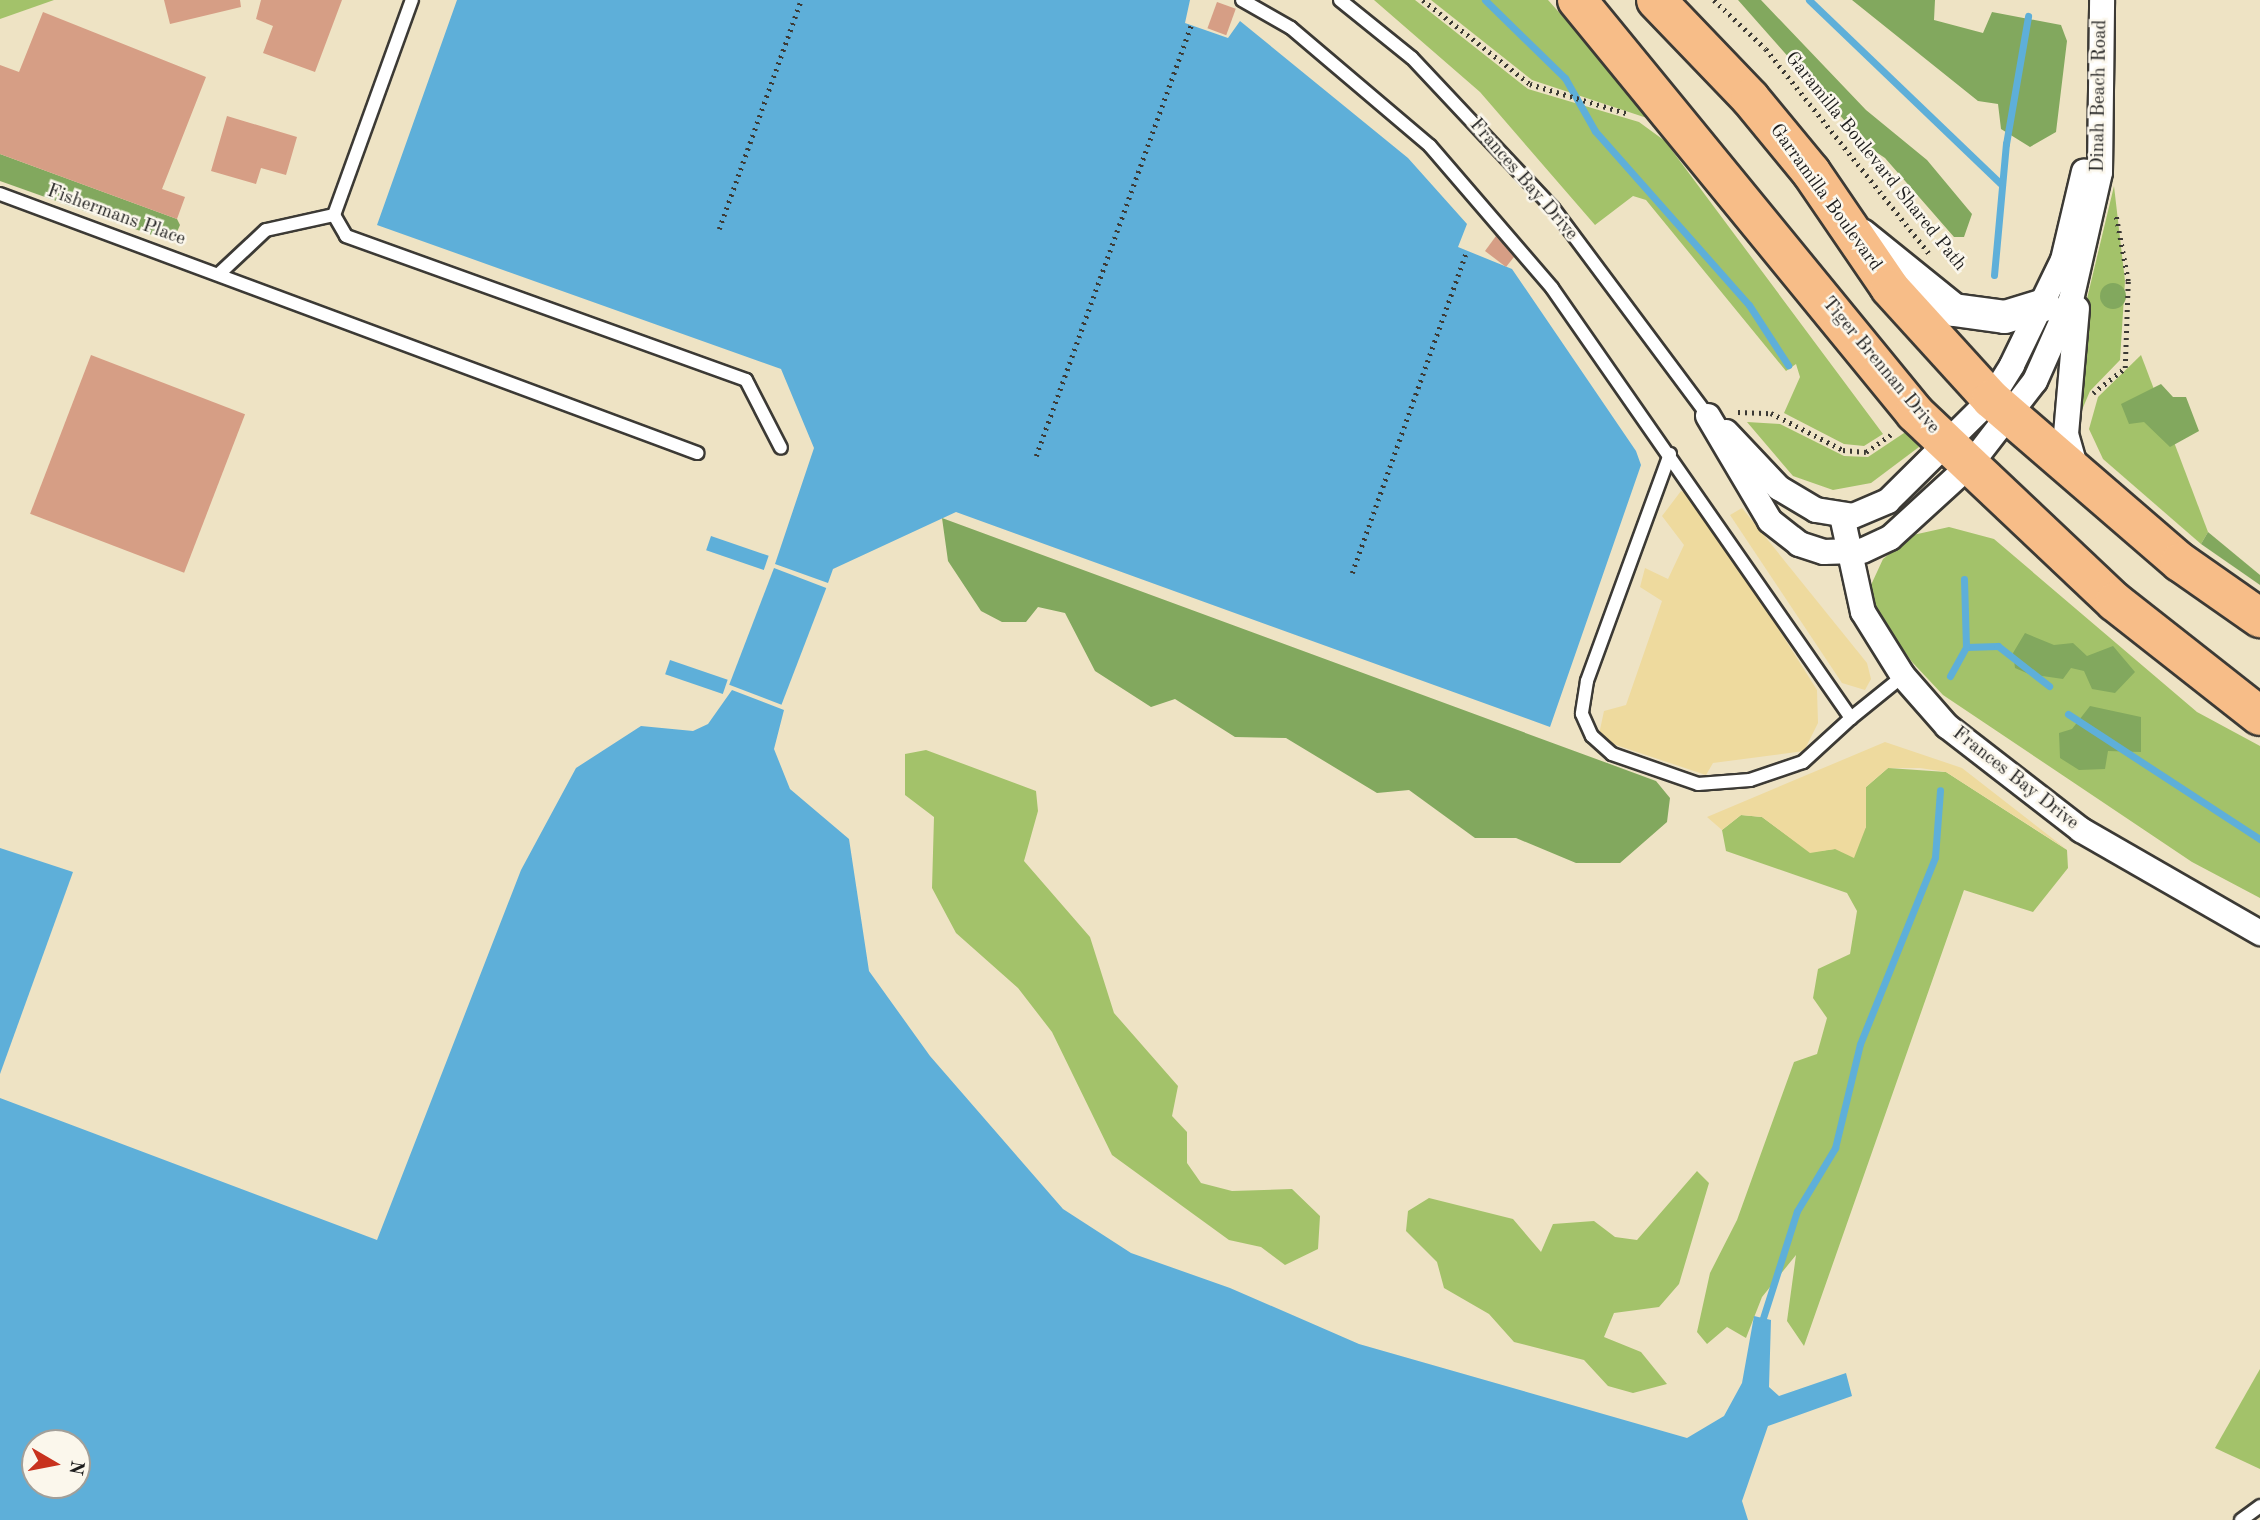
<!DOCTYPE html>
<style>
body{margin:0}
#map{position:relative;width:2260px;height:1520px;overflow:hidden;background:#eee3c4;font-family:"Old Standard TT",serif}
div>[style]{position:absolute}
[style*='--x']{left:calc(var(--x)*1px);top:calc(var(--y)*1px);width:calc(var(--w)*1px);rotate:calc(var(--a)*1deg)}
.green>*{inset:0;background:#a3c26a}
.forest>*{inset:0;background:#82a85e}
.round{border-radius:50%}
.sand>*{inset:0;background:#eeda9e}
.water>*{inset:0;background:#5eafd9;transform-origin:0 0}
.stream>*{height:7px;margin:-3.5px;padding:0 3.5px;transform-origin:3.5px;border-radius:3.5px;background:#5eafd9}
.building>*{inset:0;background:#d69e85;transform-origin:0 0}
.path>*{height:4.5px;margin-top:-2.25px;transform-origin:0;background:repeating-linear-gradient(90deg,#3c3a35 0 2px,transparent 0 7px)}
.roads{filter:drop-shadow(2px 0 #3c3a35) drop-shadow(-2px 0 #3c3a35) drop-shadow(0 2px #3c3a35) drop-shadow(0 -2px #3c3a35)}
.service>*{height:12px;margin:-6px;padding:0 6px;transform-origin:6px;border-radius:6px;background:#fff}
.minor>*{height:24px;margin:-12px;padding:0 12px;transform-origin:12px;border-radius:12px;background:#fff}
.tertiary>*{height:32px;margin:-16px;padding:0 16px;transform-origin:16px;border-radius:16px;background:#fff}
.primary>*{height:38px;margin:-19px;padding:0 19px;transform-origin:19px;border-radius:19px;background:#f7bd88}
span{translate:-50% -50%;white-space:nowrap;text-align:center;line-height:1.15;-webkit-text-stroke:5px #fbf7ec;paint-order:stroke}
.street-label{font-size:19px;color:#1c1c1c}
.north{position:absolute;left:21px;top:1429px;width:70px;height:70px;box-sizing:border-box;background:#fbf7ec;border:2px solid #a29f99;border-radius:50%;rotate:100deg;font-size:19px;font-weight:700;line-height:28px;text-align:center;color:#1c1c1c}
.north::after{content:'';display:block;margin:auto;width:24px;height:32px;background:#c8321e;clip-path:polygon(50% 0,100% 100%,50% 72%,0 100%)}
</style>
<div id="map">
<div class="green">
<i style="clip-path:polygon(0 0,54px 0,0 19px)"></i>
<i style="clip-path:polygon(1374px 0,1415px 0,1528px 89px,1639px 122px,1665px 141px,1883px 434px,1864px 446px,1844px 444px,1784px 413px,1800px 377px,1796px 364px,1786px 371px,1646px 200px,1633px 196px,1595px 225px,1480px 92px)"></i>
<i style="clip-path:polygon(1431px 0,1548px 0,1656px 121px,1532px 80px)"></i>
<i style="clip-path:polygon(2114px 186px,2125px 281px,2120px 360px,2090px 391px,2079px 417px,2085px 307px)"></i>
<i style="clip-path:polygon(2141px 355px,2208px 532px,2201px 544px,2103px 459px,2089px 429px,2098px 397px)"></i>
<i style="clip-path:polygon(1747px 422px,1780px 424px,1844px 456px,1868px 457px,1910px 429px,1919px 447px,1871px 483px,1833px 490px,1793px 476px)"></i>
<i style="clip-path:polygon(1949px 527px,1994px 539px,2197px 712px,2260px 746px,2260px 898px,2192px 862px,1943px 695px,1912px 662px,1876px 611px,1871px 585px,1883px 559px,1913px 535px)"></i>
<i style="clip-path:polygon(926px 750px,1036px 791px,1038px 811px,1024px 861px,1090px 937px,1114px 1013px,1178px 1086px,1172px 1116px,1187px 1132px,1187px 1163px,1201px 1183px,1232px 1191px,1292px 1189px,1320px 1216px,1318px 1249px,1285px 1265px,1261px 1247px,1229px 1240px,1112px 1155px,1052px 1032px,1018px 988px,956px 933px,932px 888px,934px 817px,905px 795px,905px 754px)"></i>
<i style="clip-path:polygon(1888px 768px,1946px 772px,2067px 850px,2068px 868px,2033px 912px,1964px 890px,1804px 1346px,1787px 1321px,1796px 1255px,1762px 1297px,1746px 1338px,1727px 1327px,1707px 1344px,1697px 1332px,1710px 1273px,1737px 1220px,1794px 1062px,1817px 1054px,1827px 1018px,1813px 998px,1818px 969px,1850px 954px,1857px 911px,1847px 893px,1726px 851px,1722px 830px,1741px 815px,1762px 817px,1810px 852px,1835px 849px,1856px 840px,1866px 827px,1866px 787px)"></i>
<i style="clip-path:polygon(1697px 1171px,1709px 1183px,1679px 1284px,1659px 1307px,1614px 1313px,1604px 1337px,1641px 1352px,1667px 1384px,1633px 1393px,1608px 1386px,1584px 1360px,1514px 1342px,1489px 1314px,1444px 1288px,1437px 1262px,1406px 1231px,1408px 1211px,1429px 1198px,1513px 1219px,1541px 1252px,1553px 1224px,1594px 1221px,1615px 1237px,1637px 1240px)"></i>
<i style="clip-path:polygon(2260px 1369px,2260px 1469px,2215px 1448px)"></i>
</div>
<div class="forest">
<i style="clip-path:polygon(1738px 0,1761px 0,1866px 110px,1927px 160px,1972px 214px,1964px 237px,1954px 237px,1885px 158px,1867px 146px)"></i>
<i style="clip-path:polygon(1852px 0,1935px 0,1934px 20px,1983px 33px,1992px 12px,2061px 25px,2067px 41px,2056px 132px,2030px 147px,2001px 129px,1998px 104px,1978px 101px)"></i>
<i style="clip-path:polygon(0 154px,177px 219px,180px 225px,173px 241px,163px 239px,0 181px)"></i>
<i class="round" style="left:2100px;top:283px;width:26px;height:26px"></i>
<i style="clip-path:polygon(2161px 384px,2173px 397px,2186px 397px,2199px 431px,2170px 447px,2144px 422px,2129px 424px,2121px 404px)"></i>
<i style="clip-path:polygon(942px 518px,1656px 781px,1670px 798px,1667px 822px,1620px 863px,1576px 863px,1516px 838px,1475px 838px,1409px 790px,1377px 793px,1286px 738px,1235px 737px,1175px 699px,1151px 707px,1095px 671px,1065px 613px,1038px 607px,1026px 622px,1002px 622px,981px 611px,948px 561px)"></i>
<i style="clip-path:polygon(2208px 532px,2260px 575px,2260px 585px,2201px 544px)"></i>
<i style="clip-path:polygon(2025px 633px,2054px 645px,2073px 643px,2087px 656px,2113px 646px,2135px 672px,2115px 693px,2092px 689px,2084px 671px,2071px 668px,2063px 679px,2029px 674px,2015px 668px,2013px 653px)"></i>
<i style="clip-path:polygon(2090px 706px,2141px 717px,2141px 752px,2108px 751px,2105px 769px,2079px 770px,2060px 758px,2059px 733px,2072px 729px)"></i>
</div>
<div class="sand">
<i style="clip-path:polygon(1681px 491px,1695px 496px,1817px 690px,1818px 723px,1804px 751px,1713px 763px,1706px 775px,1598px 739px,1604px 711px,1626px 705px,1662px 601px,1640px 587px,1645px 568px,1668px 579px,1684px 545px,1662px 516px)"></i>
<i style="clip-path:polygon(1742px 508px,1867px 663px,1871px 679px,1865px 690px,1842px 683px,1730px 515px)"></i>
<i style="clip-path:polygon(1885px 742px,1962px 768px,2066px 849px,1946px 772px,1920px 768px,1888px 768px,1866px 787px,1866px 827px,1854px 858px,1835px 849px,1810px 853px,1762px 817px,1741px 815px,1722px 830px,1707px 817px)"></i>
</div>
<div class="water">
<i style="clip-path:polygon(457px 0,1190px 0,1185px 23px,1228px 38px,1240px 21px,1408px 158px,1467px 224px,1458px 247px,1512px 269px,1636px 451px,1641px 465px,1550px 727px,956px 512px,833px 569px,828px 583px,775px 564px,814px 448px,781px 369px,377px 225px)"></i>
<i style="left:711px;top:536px;width:61px;height:15px;rotate:19deg"></i>
<i style="left:774px;top:568px;width:56px;height:125px;rotate:21deg"></i>
<i style="left:670px;top:660px;width:61px;height:15px;rotate:19deg"></i>
<i style="clip-path:polygon(evenodd,732px 690px,784px 710px,774px 749px,790px 789px,849px 839px,869px 971px,930px 1056px,1063px 1209px,1131px 1253px,1230px 1288px,1359px 1344px,1687px 1438px,1724px 1416px,1742px 1383px,1754px 1316px,1771px 1320px,1769px 1387px,1779px 1396px,1846px 1373px,1852px 1396px,1768px 1426px,1742px 1501px,1748px 1520px,0 1520px,0 1098px,377px 1240px,521px 870px,576px 768px,641px 726px,693px 731px,708px 724px,732px 690px,35px 1443px,77px 1443px,77px 1485px,35px 1485px,35px 1443px)"></i>
<i style="clip-path:polygon(0 848px,73px 872px,0 1074px)"></i>
</div>
<div class="stream">
<i style="--x:1485;--y:0;--w:112;--a:44.3"></i>
<i style="--x:1565;--y:78;--w:61;--a:60.5"></i>
<i style="--x:1595;--y:131;--w:232;--a:48.5"></i>
<i style="--x:1749;--y:305;--w:72;--a:57"></i>
<i style="--x:1809;--y:0;--w:267;--a:43.8"></i>
<i style="--x:1994;--y:275;--w:132;--a:-84.8"></i>
<i style="--x:2006;--y:144;--w:130;--a:-80.2"></i>
<i style="--x:1966;--y:647;--w:32;--a:-2"></i>
<i style="--x:1998;--y:646;--w:65;--a:38.1"></i>
<i style="--x:1950;--y:676;--w:33;--a:-61"></i>
<i style="--x:1966;--y:647;--w:68;--a:-91.7"></i>
<i style="--x:2068;--y:714;--w:229;--a:33.1"></i>
<i style="--x:1763;--y:1318;--w:112;--a:-72.4"></i>
<i style="--x:1797;--y:1211;--w:74;--a:-58.9"></i>
<i style="--x:1835;--y:1148;--w:107;--a:-76.5"></i>
<i style="--x:1860;--y:1044;--w:201;--a:-68.1"></i>
<i style="--x:1935;--y:857;--w:67;--a:-85.7"></i>
</div>
<div class="building">
<i style="clip-path:polygon(164px 0,240px 0,241px 7px,170px 24px)"></i>
<i style="clip-path:polygon(261px 0,342px 0,315px 72px,263px 53px,273px 26px,256px 19px)"></i>
<i style="left:1217px;top:2px;width:20px;height:28px;rotate:20deg"></i>
<i style="clip-path:polygon(43px 12px,206px 77px,162px 189px,185px 197px,177px 219px,0 154px,0 65px,19px 72px)"></i>
<i style="clip-path:polygon(227px 116px,297px 137px,286px 175px,261px 168px,256px 184px,211px 171px)"></i>
<i style="clip-path:polygon(1496px 236px,1514px 257px,1506px 267px,1485px 251px)"></i>
<i style="left:91px;top:355px;width:165px;height:170px;rotate:21deg"></i>
</div>
<div class="path">
<i style="--x:1423;--y:0;--w:136;--a:38.1"></i>
<i style="--x:1530;--y:84;--w:103;--a:16.9"></i>
<i style="--x:1714;--y:0;--w:71;--a:43.3"></i>
<i style="--x:1766;--y:49;--w:261;--a:51.4"></i>
<i style="--x:719;--y:229;--w:243;--a:-70.3"></i>
<i style="--x:2093;--y:393;--w:41;--a:-38"></i>
<i style="--x:2125;--y:368;--w:87;--a:-88"></i>
<i style="--x:2128;--y:281;--w:66;--a:-100.5"></i>
<i style="--x:1738;--y:412;--w:33;--a:2"></i>
<i style="--x:1771;--y:413;--w:81;--a:27.2"></i>
<i style="--x:1843;--y:450;--w:23;--a:5"></i>
<i style="--x:1866;--y:452;--w:33;--a:-35"></i>
<i style="--x:1036;--y:456;--w:458;--a:-70.2"></i>
<i style="--x:1352;--y:573;--w:341;--a:-70.4"></i>
</div>
<div class="roads">
<div class="service">
<i style="--x:1242;--y:0;--w:56;--a:29.7"></i>
<i style="--x:1291;--y:28;--w:182;--a:40.3"></i>
<i style="--x:1430;--y:146;--w:187;--a:49.3"></i>
<i style="--x:1552;--y:288;--w:524;--a:55.19"></i>
<i style="--x:1851;--y:718;--w:67;--a:-38.9"></i>
<i style="--x:1340;--y:0;--w:92;--a:38.9"></i>
<i style="--x:1412;--y:58;--w:206;--a:46.8"></i>
<i style="--x:1553;--y:208;--w:259;--a:53.3"></i>
<i style="--x:0;--y:194;--w:744;--a:20.38"></i>
<i style="--x:334;--y:215;--w:24;--a:60"></i>
<i style="--x:346;--y:236;--w:425;--a:19.8"></i>
<i style="--x:746;--y:380;--w:76;--a:62.8"></i>
<i style="--x:220;--y:273;--w:63;--a:-43.1"></i>
<i style="--x:266;--y:230;--w:70;--a:-12.4"></i>
<i style="--x:334;--y:215;--w:229;--a:-70.1"></i>
<i style="--x:1670;--y:454;--w:242;--a:110.1"></i>
<i style="--x:1587;--y:681;--w:33;--a:99"></i>
<i style="--x:1582;--y:714;--w:24;--a:66"></i>
<i style="--x:1592;--y:736;--w:27;--a:42"></i>
<i style="--x:1612;--y:754;--w:91;--a:19.2"></i>
<i style="--x:1698;--y:784;--w:52;--a:-4.4"></i>
<i style="--x:1750;--y:780;--w:56;--a:-18.8"></i>
<i style="--x:1803;--y:762;--w:65;--a:-42.5"></i>
<i style="--x:2241;--y:1520;--w:24;--a:-36"></i>
</div>
<div class="minor">
<i style="--x:1708;--y:416;--w:122;--a:59.4"></i>
<i style="--x:1770;--y:521;--w:37;--a:38"></i>
<i style="--x:1799;--y:544;--w:26;--a:18"></i>
<i style="--x:1824;--y:552;--w:38;--a:-2"></i>
<i style="--x:1862;--y:551;--w:31;--a:-25"></i>
<i style="--x:1890;--y:538;--w:108;--a:-42.4"></i>
<i style="--x:1970;--y:465;--w:106;--a:-52.3"></i>
<i style="--x:2035;--y:381;--w:89;--a:-66"></i>
<i style="--x:2071;--y:300;--w:131;--a:-77.2"></i>
<i style="--x:2100;--y:172;--w:172;--a:-89.3"></i>
<i style="--x:1726;--y:432;--w:77;--a:46.6"></i>
<i style="--x:1779;--y:488;--w:43;--a:30.7"></i>
<i style="--x:1816;--y:510;--w:37;--a:9"></i>
<i style="--x:1853;--y:516;--w:38;--a:-23"></i>
<i style="--x:1888;--y:501;--w:145;--a:-44.7"></i>
<i style="--x:1991;--y:399;--w:40;--a:-58"></i>
<i style="--x:2012;--y:365;--w:117;--a:-64.1"></i>
<i style="--x:2063;--y:260;--w:91;--a:-76.7"></i>
<i style="--x:2076;--y:469;--w:36;--a:-106"></i>
<i style="--x:2066;--y:434;--w:126;--a:-85"></i>
<i style="--x:1842;--y:516;--w:98;--a:77.7"></i>
<i style="--x:1863;--y:612;--w:75;--a:58"></i>
<i style="--x:1903;--y:676;--w:67;--a:48.7"></i>
<i style="--x:1947;--y:726;--w:170;--a:37.8"></i>
<i style="--x:2081;--y:830;--w:207;--a:29.9"></i>
</div>
<div class="tertiary">
<i style="--x:1861;--y:235;--w:119;--a:38.9"></i>
<i style="--x:1954;--y:310;--w:51;--a:7.8"></i>
<i style="--x:2005;--y:317;--w:41;--a:-17.1"></i>
</div>
<div class="primary">
<i style="--x:1577;--y:0;--w:534;--a:50.7"></i>
<i style="--x:1915;--y:413;--w:275;--a:43.4"></i>
<i style="--x:2115;--y:602;--w:184;--a:38.2"></i>
<i style="--x:1656;--y:0;--w:136;--a:46.2"></i>
<i style="--x:1750;--y:98;--w:96;--a:50.5"></i>
<i style="--x:1811;--y:172;--w:140;--a:55.7"></i>
<i style="--x:1890;--y:288;--w:150;--a:47.7"></i>
<i style="--x:1991;--y:399;--w:250;--a:40.8"></i>
<i style="--x:2180;--y:562;--w:98;--a:35"></i>
</div>
</div>
<div class="street-label">
<span style="left:2100px;top:96px;rotate:-89deg">Dinah Beach Road</span>
<span style="left:1875px;top:162px;rotate:51deg">Garamilla Boulevard Shared Path</span>
<span style="left:1523px;top:180px;rotate:49deg">Frances Bay Drive</span>
<span style="left:1825px;top:198px;rotate:54deg">Garramilla Boulevard</span>
<span style="left:116px;top:216px;rotate:20deg">Fishermans Place</span>
<span style="left:1880px;top:366px;rotate:50deg">Tiger Brennan Drive</span>
<span style="left:2015px;top:779px;rotate:38deg">Frances Bay Drive</span>
</div>
<div class="north">N</div>
</div>
